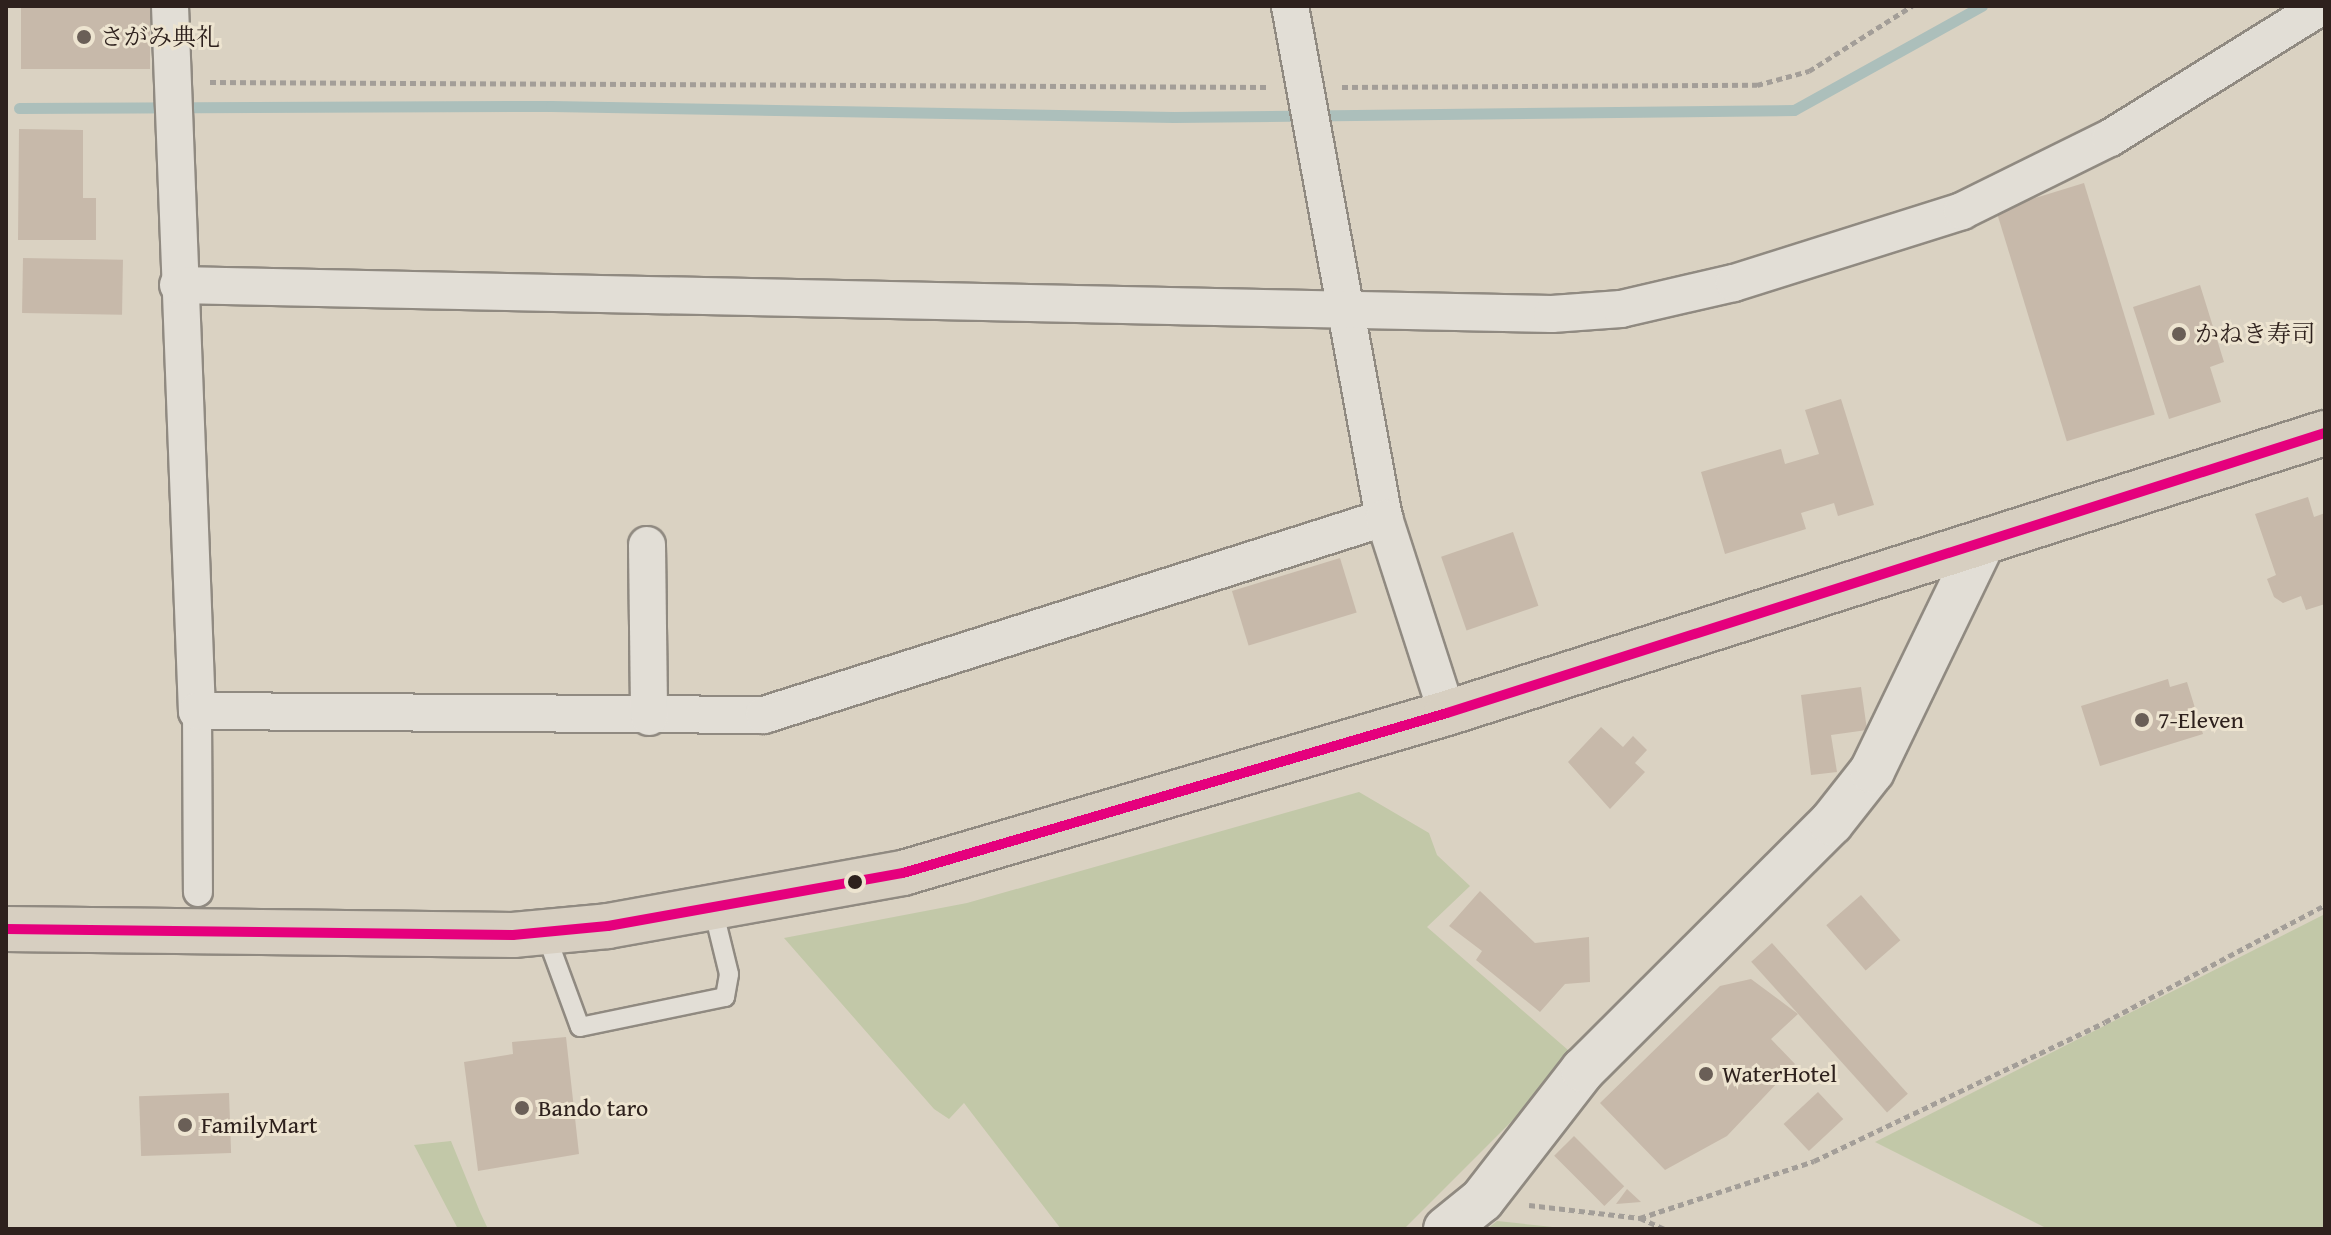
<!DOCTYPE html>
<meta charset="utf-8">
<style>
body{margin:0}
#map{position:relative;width:2331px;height:1235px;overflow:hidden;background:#dad2c2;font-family:"Gentium Book Plus","Noto Serif JP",serif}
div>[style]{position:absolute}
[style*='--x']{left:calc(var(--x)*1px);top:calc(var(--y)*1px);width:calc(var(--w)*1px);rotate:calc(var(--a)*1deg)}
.green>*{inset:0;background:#c2c8a8}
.stream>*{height:11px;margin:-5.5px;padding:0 5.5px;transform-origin:5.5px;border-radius:5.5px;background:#acbfbb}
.building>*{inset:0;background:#c7b9aa;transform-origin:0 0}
.path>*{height:5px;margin-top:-2.5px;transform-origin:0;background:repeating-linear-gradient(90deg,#a39e98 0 6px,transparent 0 10px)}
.roads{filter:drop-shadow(2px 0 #908a81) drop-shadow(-2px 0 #908a81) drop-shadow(0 2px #908a81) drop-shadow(0 -2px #908a81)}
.service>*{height:18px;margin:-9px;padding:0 9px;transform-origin:9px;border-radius:9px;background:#e2ded6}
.pedestrian>*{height:28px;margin:-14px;padding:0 14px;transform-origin:14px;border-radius:14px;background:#e2ded6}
.minor>*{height:36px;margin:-18px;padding:0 18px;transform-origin:18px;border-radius:18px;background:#e2ded6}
.tertiary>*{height:44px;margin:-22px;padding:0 22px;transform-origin:22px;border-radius:22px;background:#e2ded6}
.trunk>*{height:44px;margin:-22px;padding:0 22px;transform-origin:22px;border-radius:22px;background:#d7cfc1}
.bus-1>*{height:10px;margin:-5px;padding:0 5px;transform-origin:5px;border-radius:5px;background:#e5007d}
.dots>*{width:22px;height:22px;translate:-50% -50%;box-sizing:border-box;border:4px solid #ede4d0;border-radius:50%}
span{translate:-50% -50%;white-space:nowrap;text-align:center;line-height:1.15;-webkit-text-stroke:6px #ede4d0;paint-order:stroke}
.poi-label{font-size:24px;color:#2e211d}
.left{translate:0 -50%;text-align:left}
.frame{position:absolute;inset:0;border:8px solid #2e211d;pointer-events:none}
</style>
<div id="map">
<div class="green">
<i style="clip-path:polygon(1359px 792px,1429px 833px,1437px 855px,1470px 886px,1427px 927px,1576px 1057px,1404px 1229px,1061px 1229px,964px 1103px,949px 1119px,934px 1109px,784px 938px,967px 903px)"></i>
<i style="clip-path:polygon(2325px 914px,2325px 1229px,2048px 1229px,1875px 1142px)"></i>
<i style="clip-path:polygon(451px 1141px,480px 1212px,488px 1229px,458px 1229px,414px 1145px)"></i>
<i style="clip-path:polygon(1497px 1221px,1572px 1229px,1487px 1229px)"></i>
</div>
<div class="stream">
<i style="--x:19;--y:108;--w:532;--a:-0.22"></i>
<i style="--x:551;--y:106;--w:623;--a:1.01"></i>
<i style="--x:1174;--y:117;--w:620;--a:-0.65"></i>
<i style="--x:1794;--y:110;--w:215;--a:-29"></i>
</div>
<div class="building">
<i style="left:21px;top:6px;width:129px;height:63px"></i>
<i style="clip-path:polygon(19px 129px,83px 130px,83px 198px,96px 198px,96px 240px,18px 240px)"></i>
<i style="left:2084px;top:183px;width:242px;height:92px;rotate:73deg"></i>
<i style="left:23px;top:258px;width:100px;height:55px;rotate:1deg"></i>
<i style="clip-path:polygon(2200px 285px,2224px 362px,2210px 367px,2221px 402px,2169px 419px,2133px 307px)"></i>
<i style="clip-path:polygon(1841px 399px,1874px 505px,1838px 516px,1834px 503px,1801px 513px,1806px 529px,1725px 554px,1701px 472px,1781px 449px,1785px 464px,1819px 454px,1805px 410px)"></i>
<i style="clip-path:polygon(2308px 497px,2314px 517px,2325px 513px,2325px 604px,2306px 610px,2301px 596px,2283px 603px,2274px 597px,2267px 579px,2276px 575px,2255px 514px)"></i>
<i style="left:1513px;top:532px;width:78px;height:76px;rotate:71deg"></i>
<i style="left:1340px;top:558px;width:57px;height:113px;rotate:73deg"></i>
<i style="clip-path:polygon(2168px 679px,2170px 687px,2187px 682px,2203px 734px,2100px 766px,2081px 706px)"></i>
<i style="clip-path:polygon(1861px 687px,1867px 730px,1831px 735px,1837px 772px,1811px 775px,1801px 695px)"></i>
<i style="clip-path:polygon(1601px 727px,1623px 747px,1633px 736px,1647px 750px,1635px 763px,1645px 772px,1610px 809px,1568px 762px)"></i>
<i style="clip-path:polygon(1480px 891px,1535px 943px,1589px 937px,1590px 982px,1565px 984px,1540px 1012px,1476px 960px,1482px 951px,1449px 926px)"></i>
<i style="left:1861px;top:895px;width:60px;height:46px;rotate:49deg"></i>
<i style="left:1772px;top:943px;width:203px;height:28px;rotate:48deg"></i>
<i style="clip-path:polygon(1751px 979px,1798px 1014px,1771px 1039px,1795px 1064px,1727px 1136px,1665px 1170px,1600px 1103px,1720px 986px)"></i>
<i style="clip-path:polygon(566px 1037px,579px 1154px,478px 1171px,464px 1062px,513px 1054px,512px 1042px)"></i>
<i style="left:1818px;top:1092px;width:37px;height:47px;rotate:47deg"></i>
<i style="left:229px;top:1093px;width:60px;height:90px;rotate:88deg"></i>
<i style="left:1574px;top:1136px;width:71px;height:28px;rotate:45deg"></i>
<i style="clip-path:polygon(1627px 1189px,1641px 1202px,1616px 1204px)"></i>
</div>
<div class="path">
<i style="--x:210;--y:82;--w:1058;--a:0.27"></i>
<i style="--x:1342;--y:87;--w:415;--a:-0.3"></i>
<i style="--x:1757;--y:85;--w:54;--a:-15.1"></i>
<i style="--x:1809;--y:71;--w:122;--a:-32.3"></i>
<i style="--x:1529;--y:1205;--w:112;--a:6.7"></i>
<i style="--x:1640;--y:1218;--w:27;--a:24"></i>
<i style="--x:1640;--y:1218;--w:183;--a:-18.1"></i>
<i style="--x:1814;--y:1161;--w:322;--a:-25.5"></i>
<i style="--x:2105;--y:1022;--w:249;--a:-28"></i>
</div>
<div class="roads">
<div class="service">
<i style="--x:545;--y:932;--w:101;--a:69.8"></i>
<i style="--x:580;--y:1027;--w:148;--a:-11.7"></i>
<i style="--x:725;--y:997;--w:23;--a:-80"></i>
<i style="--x:729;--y:974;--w:67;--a:-103.8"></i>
</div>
<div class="pedestrian">
<i style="--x:197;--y:711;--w:181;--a:89.7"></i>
</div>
<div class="minor">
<i style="--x:170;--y:6;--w:706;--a:87.81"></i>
<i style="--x:197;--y:711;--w:567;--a:0.4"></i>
<i style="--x:764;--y:715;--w:651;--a:-17.63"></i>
<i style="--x:1290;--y:6;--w:521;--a:79.6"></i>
<i style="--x:1384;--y:518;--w:205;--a:72.1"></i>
<i style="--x:178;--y:285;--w:1374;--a:1.21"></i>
<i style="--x:1552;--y:314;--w:69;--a:-4.1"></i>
<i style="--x:1621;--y:309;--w:116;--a:-13"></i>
<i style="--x:1734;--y:283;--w:239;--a:-17.5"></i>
<i style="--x:1962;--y:211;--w:165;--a:-26.3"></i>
<i style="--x:2110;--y:138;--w:250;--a:-31.9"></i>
<i style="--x:647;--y:545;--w:172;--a:89.3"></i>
</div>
<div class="tertiary">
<i style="--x:1446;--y:1229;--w:46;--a:-38.9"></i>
<i style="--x:1482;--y:1200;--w:165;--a:-52.2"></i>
<i style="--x:1583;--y:1070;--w:350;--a:-44.9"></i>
<i style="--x:1831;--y:823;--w:66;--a:-51.7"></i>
<i style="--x:1872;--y:771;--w:253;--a:-64.2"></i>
</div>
<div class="trunk">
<i style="--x:6;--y:929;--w:507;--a:0.68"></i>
<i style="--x:513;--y:935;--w:95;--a:-5.4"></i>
<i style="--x:608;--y:926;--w:300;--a:-10.2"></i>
<i style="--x:903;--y:873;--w:567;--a:-16.39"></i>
<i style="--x:1447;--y:713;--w:922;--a:-17.69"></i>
</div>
</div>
<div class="bus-1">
<i style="--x:6;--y:929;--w:507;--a:0.68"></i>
<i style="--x:513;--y:935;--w:95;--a:-5.4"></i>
<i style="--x:608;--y:926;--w:300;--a:-10.2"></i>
<i style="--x:903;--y:873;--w:567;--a:-16.39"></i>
<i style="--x:1447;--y:713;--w:922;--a:-17.69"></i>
</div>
<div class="dots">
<i style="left:84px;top:37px;background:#6a5f57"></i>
<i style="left:2179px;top:334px;background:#6a5f57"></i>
<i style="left:2142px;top:720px;background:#6a5f57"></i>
<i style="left:855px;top:882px;background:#2e211d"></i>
<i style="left:1706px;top:1074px;background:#6a5f57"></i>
<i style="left:522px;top:1108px;background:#6a5f57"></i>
<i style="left:185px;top:1125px;background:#6a5f57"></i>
</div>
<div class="poi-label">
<span class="left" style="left:100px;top:37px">さがみ典礼</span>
<span class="left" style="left:2195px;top:334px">かねき寿司</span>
<span class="left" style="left:2158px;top:720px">7-Eleven</span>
<span class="left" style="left:1722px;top:1074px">WaterHotel</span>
<span class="left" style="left:538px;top:1108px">Bando taro</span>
<span class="left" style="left:201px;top:1125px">FamilyMart</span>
</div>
<div class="frame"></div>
</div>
